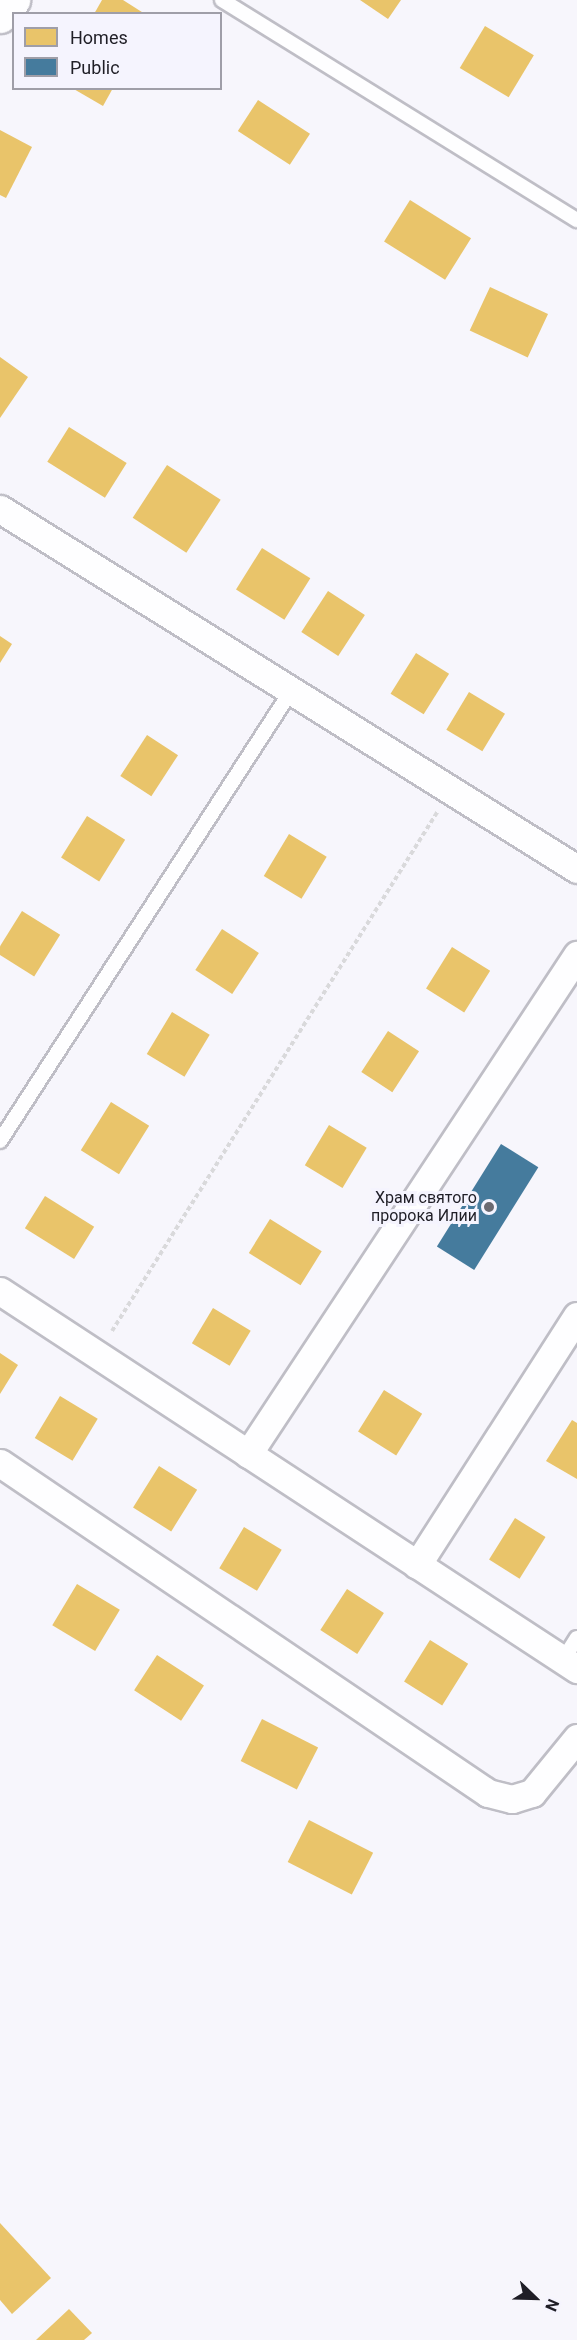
<!DOCTYPE html>
<meta charset="utf-8">
<style>
body{margin:0}
#map{position:relative;width:577px;height:2340px;overflow:hidden;background:#f7f6fc;font-family:Roboto,sans-serif}
div>[style]{position:absolute}
[style*='--x']{left:calc(var(--x)*1px);top:calc(var(--y)*1px);width:calc(var(--w)*1px);rotate:calc(var(--a)*1deg)}
.homes>*{inset:0;background:#e9c46a;transform-origin:0 0}
.public>*{inset:0;background:#457b9d;transform-origin:0 0}
.path>*{height:4px;margin-top:-2px;transform-origin:0;background:repeating-linear-gradient(90deg,#d9d9db 0 4.5px,transparent 0 7.5px)}
.roads{filter:drop-shadow(2px 0 #bfbec6) drop-shadow(-2px 0 #bfbec6) drop-shadow(0 2px #bfbec6) drop-shadow(0 -2px #bfbec6)}
.lane>*{height:14px;margin:-7px;padding:0 7px;transform-origin:7px;border-radius:7px;background:#fefeff}
.street>*{height:27px;margin:-13.5px;padding:0 13.5px;transform-origin:13.5px;border-radius:13.5px;background:#fefeff}
.secondary>*{height:33px;margin:-16.5px;padding:0 16.5px;transform-origin:16.5px;border-radius:16.5px;background:#fefeff}
.dots>*{width:16px;height:16px;translate:-50% -50%;box-sizing:border-box;border:3px solid #f5f4fe;border-radius:50%}
span{translate:-50% -50%;white-space:nowrap;text-align:center;line-height:1.15;-webkit-text-stroke:6px #f5f4fe;paint-order:stroke}
.poi-label{font-size:16px;color:#1f1e26}
.right{translate:-100% -50%;text-align:right}
.legend{position:absolute;left:12px;top:12px;width:210px;height:78px;box-sizing:border-box;background:#f5f4fe;border:2px solid #9f9ea8;margin:0;padding:8px 10px;list-style:none;font-size:18px;color:#1f1e26}
.legend li{display:flex;align-items:center;gap:12px;height:30px}
.legend b{width:30px;border:2px solid #9f9ea8}
.north{position:absolute;left:505px;top:2268px;width:60px;height:60px;-webkit-text-stroke:4px #f5f4fe;paint-order:stroke;rotate:113deg;font-size:16px;font-weight:700;line-height:24px;text-align:center;color:#1f1e26}
.north::after{content:'';display:block;margin:auto;width:21px;height:27px;background:#1f1e26;clip-path:polygon(50% 0,100% 100%,50% 72%,0 100%)}
</style>
<div id="map">
<div class="homes">
<i style="clip-path:polygon(102px 0,123px 0,145px 14px,94px 14px)"></i>
<i style="clip-path:polygon(360px 0,401px 0,388px 19px)"></i>
<i style="left:485px;top:26px;width:57px;height:49px;rotate:31deg"></i>
<i style="clip-path:polygon(72px 88px,113px 88px,103px 106px)"></i>
<i style="left:258px;top:100px;width:62px;height:37px;rotate:33deg"></i>
<i style="clip-path:polygon(0 130px,32px 147px,6px 198px,0 195px)"></i>
<i style="left:410px;top:200px;width:72px;height:49px;rotate:32deg"></i>
<i style="left:490px;top:287px;width:64px;height:48px;rotate:25deg"></i>
<i style="clip-path:polygon(0 357px,28px 377px,0 418px)"></i>
<i style="left:69px;top:427px;width:68px;height:41px;rotate:32deg"></i>
<i style="left:167px;top:465px;width:64px;height:63px;rotate:33deg"></i>
<i style="left:262px;top:548px;width:57px;height:49px;rotate:32deg"></i>
<i style="left:328px;top:591px;width:44px;height:49px;rotate:33deg"></i>
<i style="clip-path:polygon(0 636px,12px 644px,0 663px)"></i>
<i style="left:416px;top:653px;width:39px;height:48px;rotate:32deg"></i>
<i style="left:469px;top:692px;width:42px;height:44px;rotate:31deg"></i>
<i style="left:147px;top:735px;width:37px;height:49px;rotate:33deg"></i>
<i style="left:87px;top:816px;width:45px;height:49px;rotate:32deg"></i>
<i style="left:289px;top:834px;width:44px;height:49px;rotate:31deg"></i>
<i style="left:22px;top:911px;width:45px;height:49px;rotate:32deg"></i>
<i style="left:222px;top:929px;width:44px;height:49px;rotate:33deg"></i>
<i style="left:452px;top:947px;width:45px;height:49px;rotate:32deg"></i>
<i style="left:172px;top:1012px;width:44px;height:49px;rotate:31deg"></i>
<i style="left:388px;top:1031px;width:37px;height:49px;rotate:33deg"></i>
<i style="left:111px;top:1102px;width:45px;height:57px;rotate:32deg"></i>
<i style="left:329px;top:1125px;width:44px;height:47px;rotate:31deg"></i>
<i style="left:45px;top:1196px;width:58px;height:38px;rotate:32deg"></i>
<i style="left:270px;top:1219px;width:61px;height:40px;rotate:32deg"></i>
<i style="left:213px;top:1308px;width:44px;height:41px;rotate:31deg"></i>
<i style="clip-path:polygon(0 1353px,18px 1365px,0 1394px)"></i>
<i style="left:384px;top:1390px;width:45px;height:49px;rotate:32deg"></i>
<i style="left:60px;top:1396px;width:44px;height:49px;rotate:31deg"></i>
<i style="clip-path:polygon(572px 1420px,577px 1423px,577px 1479px,546px 1461px)"></i>
<i style="left:159px;top:1466px;width:45px;height:49px;rotate:32deg"></i>
<i style="left:515px;top:1518px;width:36px;height:49px;rotate:32deg"></i>
<i style="left:244px;top:1527px;width:44px;height:48px;rotate:31deg"></i>
<i style="left:77px;top:1584px;width:50px;height:48px;rotate:31deg"></i>
<i style="left:347px;top:1589px;width:44px;height:49px;rotate:33deg"></i>
<i style="left:430px;top:1640px;width:45px;height:49px;rotate:32deg"></i>
<i style="left:157px;top:1655px;width:56px;height:42px;rotate:33deg"></i>
<i style="left:262px;top:1719px;width:63px;height:47px;rotate:27deg"></i>
<i style="left:309px;top:1820px;width:72px;height:47px;rotate:27deg"></i>
<i style="clip-path:polygon(0 2223px,51px 2278px,12px 2314px,0 2300px)"></i>
<i style="clip-path:polygon(69px 2309px,92px 2333px,84px 2340px,36px 2340px)"></i>
</div>
<div class="public">
<i style="left:501px;top:1144px;width:44px;height:121px;rotate:32deg"></i>
</div>
<div class="path">
<i style="--x:112;--y:1331;--w:614;--a:-57.92"></i>
</div>
<div class="roads">
<div class="lane">
<i style="--x:222;--y:0;--w:418;--a:31.8"></i>
<i style="--x:0;--y:1141;--w:536;--a:-57.11"></i>
<i style="--x:563;--y:1660;--w:26;--a:-58"></i>
</div>
<div class="street">
<i style="--x:0;--y:509;--w:680;--a:31.96"></i>
<i style="--x:0;--y:1291;--w:690;--a:33.23"></i>
<i style="--x:248;--y:1454;--w:598;--a:-56.6"></i>
<i style="--x:0;--y:1463;--w:589;--a:34.07"></i>
<i style="--x:488;--y:1793;--w:25;--a:14"></i>
<i style="--x:512;--y:1799;--w:21;--a:-17"></i>
<i style="--x:532;--y:1793;--w:71;--a:-50.7"></i>
<i style="--x:417;--y:1565;--w:296;--a:-57.3"></i>
</div>
<div class="secondary">
<i style="--x:0;--y:16;--w:21;--a:-51"></i>
</div>
</div>
<div class="dots">
<i style="left:489px;top:1207px;background:#6b6a71"></i>
</div>
<div class="poi-label">
<span class="right" style="left:477px;top:1207px">Храм святого<br>пророка Илии</span>
</div>
<ul class="legend">
<li><b style="height:16px;background:#e9c46a"></b>Homes</li>
<li><b style="height:16px;background:#457b9d"></b>Public</li>
</ul>
<div class="north">N</div>
</div>
